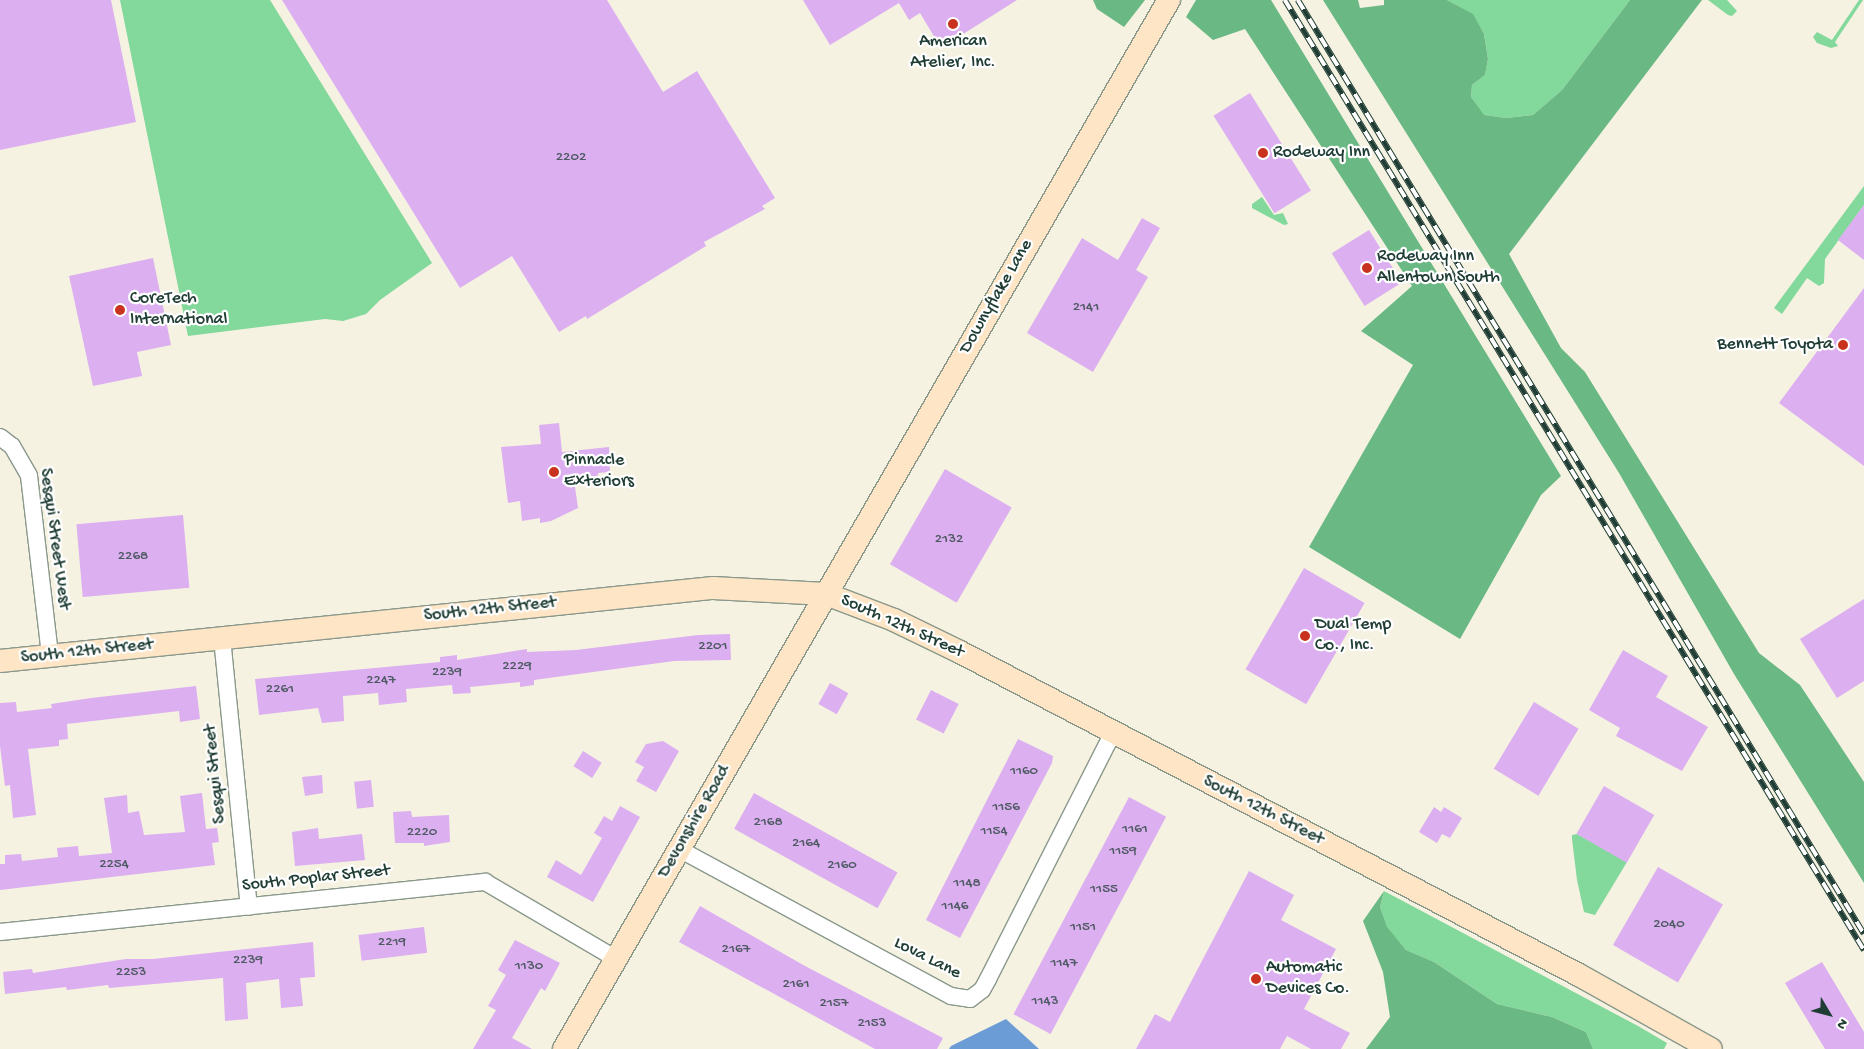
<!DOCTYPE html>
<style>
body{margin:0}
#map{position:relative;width:1864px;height:1049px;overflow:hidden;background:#f5f2e2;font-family:"Gochi Hand",sans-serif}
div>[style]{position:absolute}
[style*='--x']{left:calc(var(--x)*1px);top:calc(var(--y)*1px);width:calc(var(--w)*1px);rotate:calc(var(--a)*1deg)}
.green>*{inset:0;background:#83d89b}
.forest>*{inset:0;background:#6ab883}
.water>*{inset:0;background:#6b9cd5}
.building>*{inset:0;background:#dcaff0;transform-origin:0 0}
.roads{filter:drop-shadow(1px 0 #8a988b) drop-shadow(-1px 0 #8a988b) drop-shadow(0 1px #8a988b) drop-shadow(0 -1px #8a988b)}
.street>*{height:16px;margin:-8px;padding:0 8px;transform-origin:8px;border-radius:8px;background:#fff}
.secondary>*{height:22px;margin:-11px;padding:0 11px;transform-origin:11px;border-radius:11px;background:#fde5c5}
.rail>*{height:5.5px;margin-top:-2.75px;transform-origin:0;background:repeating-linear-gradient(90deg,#fff 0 11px,#1f3d34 0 22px);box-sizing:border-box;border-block:1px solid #1f3d34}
.dots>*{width:14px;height:14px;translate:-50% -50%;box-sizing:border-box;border:2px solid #fff;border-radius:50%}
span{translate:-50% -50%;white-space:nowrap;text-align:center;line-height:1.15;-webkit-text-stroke:4.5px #fff;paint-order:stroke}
.number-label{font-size:15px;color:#4e5a63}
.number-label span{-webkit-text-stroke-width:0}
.poi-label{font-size:18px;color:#1f3d34}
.left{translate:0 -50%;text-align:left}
.right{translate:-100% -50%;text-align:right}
.street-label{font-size:18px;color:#1f3d34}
.north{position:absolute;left:1804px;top:989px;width:50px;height:50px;-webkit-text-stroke:4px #fff;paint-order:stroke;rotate:127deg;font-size:14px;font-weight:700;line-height:20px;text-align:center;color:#1f3d34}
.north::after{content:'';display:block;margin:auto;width:18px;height:22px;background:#1f3d34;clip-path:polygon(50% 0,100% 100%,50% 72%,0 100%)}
</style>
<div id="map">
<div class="green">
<i style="clip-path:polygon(120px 0,270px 0,432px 263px,380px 300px,366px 314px,343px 321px,325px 319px,188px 336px)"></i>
<i style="clip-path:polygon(1447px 0,1630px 0,1562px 90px,1533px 115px,1506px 118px,1483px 115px,1471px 97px,1472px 85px,1485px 75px,1488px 59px,1484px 34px,1472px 14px)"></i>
<i style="clip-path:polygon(1708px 0,1727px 0,1737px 11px,1732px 16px,1728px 15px)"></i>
<i style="clip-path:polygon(1859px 0,1863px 0,1835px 42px,1838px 46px,1831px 48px,1817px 43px,1813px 37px,1817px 32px,1832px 40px)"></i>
<i style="clip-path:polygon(1864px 186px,1864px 205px,1825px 259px,1824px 283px,1819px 286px,1807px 278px,1782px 314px,1774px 308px)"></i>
<i style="clip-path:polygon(1262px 197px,1274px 215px,1283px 213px,1288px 224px,1284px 225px,1252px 208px,1252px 204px)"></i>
<i style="clip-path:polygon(1577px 834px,1627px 862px,1595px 915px,1584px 912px,1577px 880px,1572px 839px,1572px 835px)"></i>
<i style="clip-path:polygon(1384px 891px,1638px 1026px,1667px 1043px,1664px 1049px,1593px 1049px,1586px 1032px,1552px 1017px,1497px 1004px,1434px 962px,1406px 950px,1387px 928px,1380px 907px)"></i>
</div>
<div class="forest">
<i style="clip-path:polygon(1093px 0,1145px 0,1124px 27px,1097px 9px)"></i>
<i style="clip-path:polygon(1196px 0,1271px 0,1561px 476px,1541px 495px,1460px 639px,1309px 547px,1413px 365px,1361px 331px,1412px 286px,1245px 29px,1213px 40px,1186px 17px)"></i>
<i style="clip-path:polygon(1323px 0,1358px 0,1360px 8px,1384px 5px,1384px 0,1447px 0,1473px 14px,1484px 34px,1488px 59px,1485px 75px,1472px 85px,1471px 97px,1484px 115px,1506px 118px,1533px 115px,1562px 90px,1630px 0,1702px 0,1509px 254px,1561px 348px,1585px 372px,1759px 653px,1800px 685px,1864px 782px,1864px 883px,1734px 674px,1619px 473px)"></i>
<i style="clip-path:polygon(1384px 891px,1380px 907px,1387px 927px,1406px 950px,1434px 962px,1497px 1004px,1552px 1017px,1586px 1032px,1593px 1049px,1366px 1049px,1390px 1017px,1383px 972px,1363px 921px)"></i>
</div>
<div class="water">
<i style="clip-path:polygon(1006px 1019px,1039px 1049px,949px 1049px,951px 1046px)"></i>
</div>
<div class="building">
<i style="clip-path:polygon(0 0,111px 0,136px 122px,0 150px)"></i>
<i style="clip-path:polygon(282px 0,607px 0,663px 92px,697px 71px,775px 198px,762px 206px,765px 209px,704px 242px,706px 246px,675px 265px,587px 319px,586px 316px,559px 332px,512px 256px,460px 288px)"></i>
<i style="clip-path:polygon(803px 0,1017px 0,941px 48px,920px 13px,909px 20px,899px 3px,830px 45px)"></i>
<i style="left:1250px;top:93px;width:115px;height:43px;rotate:58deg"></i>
<i style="clip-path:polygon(1864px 205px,1864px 260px,1838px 240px)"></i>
<i style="clip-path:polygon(1142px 218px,1160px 228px,1136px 270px,1148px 277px,1093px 372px,1027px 333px,1082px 238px,1118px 260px)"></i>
<i style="left:1369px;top:230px;width:62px;height:44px;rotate:58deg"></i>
<i style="clip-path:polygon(153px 258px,171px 345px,137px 352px,142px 376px,93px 386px,69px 276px)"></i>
<i style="clip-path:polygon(1864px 288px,1864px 466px,1779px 403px)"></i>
<i style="clip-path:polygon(559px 423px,562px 452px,609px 447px,610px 472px,598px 473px,598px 478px,574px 480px,578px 508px,551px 521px,540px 523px,540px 518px,522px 521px,520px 501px,508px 503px,501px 447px,541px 444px,539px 425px)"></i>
<i style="left:945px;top:469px;width:77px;height:110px;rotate:30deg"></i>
<i style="left:183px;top:515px;width:73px;height:107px;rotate:85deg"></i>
<i style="left:1304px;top:568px;width:70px;height:117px;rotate:30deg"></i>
<i style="clip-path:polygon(1864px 599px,1864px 681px,1837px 698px,1800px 639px)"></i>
<i style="clip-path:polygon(730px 634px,731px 660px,674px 661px,534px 680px,534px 685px,520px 687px,520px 682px,470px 687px,471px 693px,453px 694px,452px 685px,406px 689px,407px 702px,379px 705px,378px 693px,343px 696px,344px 721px,322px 723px,318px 708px,259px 715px,255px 679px,440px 662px,440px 657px,457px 655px,457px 660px,527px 649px,527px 652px,576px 650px,698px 635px)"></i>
<i style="clip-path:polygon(1623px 650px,1668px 676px,1656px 697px,1708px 727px,1682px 771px,1616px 736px,1620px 728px,1589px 710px)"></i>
<i style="left:830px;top:683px;width:21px;height:24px;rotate:29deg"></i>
<i style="clip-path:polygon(196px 686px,200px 719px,180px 722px,179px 711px,67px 724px,68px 739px,59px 740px,59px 746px,28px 749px,36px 815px,13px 818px,10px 785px,5px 786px,0 746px,0 703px,16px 702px,17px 712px,52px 708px,51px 704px,91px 698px)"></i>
<i style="left:931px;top:690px;width:31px;height:33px;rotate:27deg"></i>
<i style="left:1534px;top:702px;width:52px;height:78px;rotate:31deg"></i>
<i style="clip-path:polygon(1018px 739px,1053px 756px,1052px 763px,960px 938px,926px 920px)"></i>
<i style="clip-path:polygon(663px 741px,679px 751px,656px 792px,636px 781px,644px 767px,635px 762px,646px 744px)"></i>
<i style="left:583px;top:751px;width:22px;height:18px;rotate:32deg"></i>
<i style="clip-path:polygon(322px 775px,323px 793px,305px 796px,302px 777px)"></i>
<i style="left:371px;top:780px;width:27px;height:17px;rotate:84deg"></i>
<i style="left:1604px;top:786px;width:58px;height:55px;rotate:30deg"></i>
<i style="clip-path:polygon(202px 793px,206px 829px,217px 828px,219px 842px,212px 843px,215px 865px,0 890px,0 864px,5px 864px,5px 855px,21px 854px,22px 861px,58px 857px,57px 848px,78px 846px,79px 856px,112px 853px,104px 798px,127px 795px,128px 813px,139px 811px,144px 835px,185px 832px,180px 796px)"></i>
<i style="left:754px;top:793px;width:164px;height:41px;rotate:29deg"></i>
<i style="left:1129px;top:797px;width:42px;height:246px;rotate:28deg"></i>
<i style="clip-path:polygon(620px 806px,640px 817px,593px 902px,547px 877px,556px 860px,581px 875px,602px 838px,594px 833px,604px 816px,612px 821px)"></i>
<i style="clip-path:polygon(1434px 807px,1441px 812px,1444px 807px,1462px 818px,1450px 838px,1442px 834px,1437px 843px,1419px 832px)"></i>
<i style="clip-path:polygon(411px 811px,412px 817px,449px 815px,450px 842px,424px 846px,424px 843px,395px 843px,393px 812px)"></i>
<i style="clip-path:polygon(318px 828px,319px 839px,362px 834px,365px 860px,295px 866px,292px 832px)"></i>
<i style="left:1658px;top:867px;width:75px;height:90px;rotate:30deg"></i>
<i style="clip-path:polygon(1249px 871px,1294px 895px,1281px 920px,1336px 949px,1304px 1009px,1350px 1033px,1341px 1049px,1311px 1049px,1287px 1036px,1280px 1049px,1136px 1049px,1155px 1014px,1170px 1022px)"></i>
<i style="clip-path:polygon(700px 906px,805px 966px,943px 1038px,937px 1049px,875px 1049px,679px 942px)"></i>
<i style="left:424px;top:927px;width:26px;height:66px;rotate:83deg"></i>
<i style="clip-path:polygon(515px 940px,560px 963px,545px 991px,541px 988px,512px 1038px,532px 1049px,473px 1049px,496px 1010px,488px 1006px,506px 975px,498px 970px)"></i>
<i style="clip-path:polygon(313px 942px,315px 977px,300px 978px,303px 1006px,281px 1008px,279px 979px,246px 983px,248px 1019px,225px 1021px,223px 978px,109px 988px,108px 985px,67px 990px,66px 987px,5px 994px,3px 972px,32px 969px,33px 973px,126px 959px,153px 959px)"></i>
<i style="clip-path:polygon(1822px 962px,1864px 1032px,1864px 1049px,1825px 1049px,1785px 983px)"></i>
</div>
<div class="roads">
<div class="street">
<i style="--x:0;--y:437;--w:15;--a:37"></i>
<i style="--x:12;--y:446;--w:34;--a:60"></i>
<i style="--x:29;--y:476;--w:180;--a:83.3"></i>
<i style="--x:222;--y:638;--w:270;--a:84.3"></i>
<i style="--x:679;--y:849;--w:309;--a:28.4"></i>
<i style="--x:951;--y:996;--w:19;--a:9"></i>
<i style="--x:970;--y:999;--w:15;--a:-37"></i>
<i style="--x:982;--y:990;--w:13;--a:-61"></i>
<i style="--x:988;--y:979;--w:276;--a:-63.1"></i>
<i style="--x:0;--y:932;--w:488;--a:-5.9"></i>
<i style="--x:485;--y:882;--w:152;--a:30.4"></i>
</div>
<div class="secondary">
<i style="--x:0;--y:661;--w:717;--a:-5.85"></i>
<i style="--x:713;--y:588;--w:113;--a:3"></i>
<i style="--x:826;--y:594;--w:73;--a:20.9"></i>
<i style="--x:894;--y:620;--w:73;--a:25.9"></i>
<i style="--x:960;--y:652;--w:698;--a:27.56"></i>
<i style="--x:1579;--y:975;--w:151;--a:29.3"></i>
<i style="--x:564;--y:1049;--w:1211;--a:-60.03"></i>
</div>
</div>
<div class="rail">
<i style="--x:1285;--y:0;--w:1113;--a:58.64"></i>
<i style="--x:1298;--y:0;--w:1092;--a:58.78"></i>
</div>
<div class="dots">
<i style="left:953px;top:24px;background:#c8321e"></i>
<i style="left:1263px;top:153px;background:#c8321e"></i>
<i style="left:1367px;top:268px;background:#c8321e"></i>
<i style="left:120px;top:310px;background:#c8321e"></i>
<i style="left:1843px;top:345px;background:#c8321e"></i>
<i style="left:554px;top:472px;background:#c8321e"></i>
<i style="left:1305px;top:636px;background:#c8321e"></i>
<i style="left:1256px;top:979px;background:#c8321e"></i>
</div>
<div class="number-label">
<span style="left:571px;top:158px">2202</span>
<span style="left:1086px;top:308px">2141</span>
<span style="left:949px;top:540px">2132</span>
<span style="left:133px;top:557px">2268</span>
<span style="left:713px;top:647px">2201</span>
<span style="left:517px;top:667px">2229</span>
<span style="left:447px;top:673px">2239</span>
<span style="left:381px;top:681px">2247</span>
<span style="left:280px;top:690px">2261</span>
<span style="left:1024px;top:772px">1160</span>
<span style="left:1006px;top:808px">1156</span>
<span style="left:768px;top:823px">2168</span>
<span style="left:1135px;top:830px">1161</span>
<span style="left:994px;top:832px">1154</span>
<span style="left:422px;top:833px">2220</span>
<span style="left:806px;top:844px">2164</span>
<span style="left:1123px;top:852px">1159</span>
<span style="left:114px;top:865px">2254</span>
<span style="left:842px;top:866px">2160</span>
<span style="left:967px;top:884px">1148</span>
<span style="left:1104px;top:890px">1155</span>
<span style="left:955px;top:907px">1146</span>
<span style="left:1669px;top:925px">2040</span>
<span style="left:1083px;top:928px">1151</span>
<span style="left:392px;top:943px">2219</span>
<span style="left:736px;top:950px">2167</span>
<span style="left:248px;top:961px">2239</span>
<span style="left:1064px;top:964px">1147</span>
<span style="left:529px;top:967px">1130</span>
<span style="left:131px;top:973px">2253</span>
<span style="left:796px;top:985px">2161</span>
<span style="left:1045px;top:1002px">1143</span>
<span style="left:834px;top:1004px">2157</span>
<span style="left:872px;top:1024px">2153</span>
</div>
<div class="poi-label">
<span style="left:953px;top:53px">American<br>Atelier, Inc.</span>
<span class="left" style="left:1273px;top:153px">Rodeway Inn</span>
<span class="left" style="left:1377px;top:268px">Rodeway Inn<br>Allentown South</span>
<span class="left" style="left:130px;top:310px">CoreTech<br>International</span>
<span class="right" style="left:1833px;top:345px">Bennett Toyota</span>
<span class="left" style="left:564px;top:472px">Pinnacle<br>Exteriors</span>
<span class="left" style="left:1315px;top:636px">Dual Temp<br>Co., Inc.</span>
<span class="left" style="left:1266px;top:979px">Automatic<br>Devices Co.</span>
</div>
<div class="street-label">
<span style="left:997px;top:297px;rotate:-60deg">Downyflake Lane</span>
<span style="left:54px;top:539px;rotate:82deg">Sesqui Street West</span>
<span style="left:490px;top:610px;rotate:-6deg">South 12th Street</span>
<span style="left:902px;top:627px;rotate:24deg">South 12th Street</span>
<span style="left:87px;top:652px;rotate:-6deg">South 12th Street</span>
<span style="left:216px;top:774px;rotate:-96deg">Sesqui Street</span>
<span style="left:1263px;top:811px;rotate:27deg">South 12th Street</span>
<span style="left:695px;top:822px;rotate:-60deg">Devonshire Road</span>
<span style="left:316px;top:879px;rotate:-6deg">South Poplar Street</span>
<span style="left:927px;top:959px;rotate:27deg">Lova Lane</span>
</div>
<div class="north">N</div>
</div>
